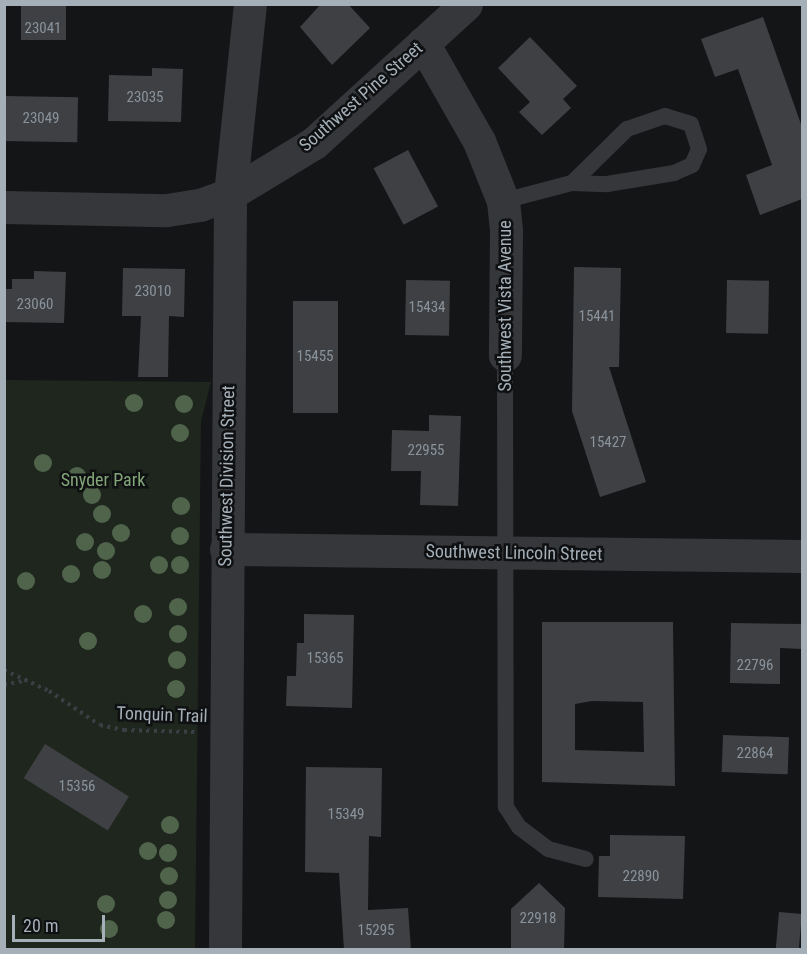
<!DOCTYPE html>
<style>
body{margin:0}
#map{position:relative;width:807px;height:954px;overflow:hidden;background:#141516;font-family:"Roboto Condensed",sans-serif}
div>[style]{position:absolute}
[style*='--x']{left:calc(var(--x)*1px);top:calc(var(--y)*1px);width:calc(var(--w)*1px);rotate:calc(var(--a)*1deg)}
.green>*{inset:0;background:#1e261e}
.building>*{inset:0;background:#3e4044;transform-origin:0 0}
.path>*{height:4px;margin-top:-2px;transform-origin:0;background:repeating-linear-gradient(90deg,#3b3f43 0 3px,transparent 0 7.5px)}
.service>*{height:16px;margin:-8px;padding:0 8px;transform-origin:8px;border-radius:8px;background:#35373b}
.minor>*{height:33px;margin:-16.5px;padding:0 16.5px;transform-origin:16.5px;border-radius:16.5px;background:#35373b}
.tertiary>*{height:33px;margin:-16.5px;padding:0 16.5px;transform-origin:16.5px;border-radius:16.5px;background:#35373b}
.trees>*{width:18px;height:18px;margin:-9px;border-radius:50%;background:#50644c}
span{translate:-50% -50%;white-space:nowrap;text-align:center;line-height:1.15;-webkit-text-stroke:5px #0f1011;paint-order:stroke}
.number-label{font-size:15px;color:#8a939b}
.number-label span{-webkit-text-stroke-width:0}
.street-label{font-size:18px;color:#a4afb8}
.park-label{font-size:18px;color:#82a579}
.frame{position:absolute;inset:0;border:6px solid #a4afb8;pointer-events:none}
.scale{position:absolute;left:12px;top:915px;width:93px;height:27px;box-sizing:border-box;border:3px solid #a4afb8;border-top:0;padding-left:8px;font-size:18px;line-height:21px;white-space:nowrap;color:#a4afb8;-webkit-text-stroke:4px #0f1011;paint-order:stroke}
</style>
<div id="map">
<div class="green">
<i style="clip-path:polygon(5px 380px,211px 382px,201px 422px,195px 949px,5px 950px)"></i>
</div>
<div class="building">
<i style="left:21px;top:4px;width:45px;height:36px"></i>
<i style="clip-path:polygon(321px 4px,348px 4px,370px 28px,332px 65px,300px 27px)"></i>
<i style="clip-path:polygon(763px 17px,802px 127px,802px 199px,760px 215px,746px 175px,772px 165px,738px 69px,715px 77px,701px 39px)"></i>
<i style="clip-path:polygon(530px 37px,577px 86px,563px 99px,571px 108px,542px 135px,519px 112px,530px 102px,498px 68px)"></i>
<i style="clip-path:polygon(152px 68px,183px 69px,181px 122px,108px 121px,109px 75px,152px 76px)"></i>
<i style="left:4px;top:96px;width:74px;height:45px;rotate:1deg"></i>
<i style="left:408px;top:150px;width:64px;height:39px;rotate:62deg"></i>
<i style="clip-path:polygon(574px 267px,621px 268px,619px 367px,609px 367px,646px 482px,600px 497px,572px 411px)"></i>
<i style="clip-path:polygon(123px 268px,185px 269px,184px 317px,169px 316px,168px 377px,138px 377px,141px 316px,122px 316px)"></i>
<i style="clip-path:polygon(34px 271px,66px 272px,64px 323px,4px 322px,4px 289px,12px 289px,12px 279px,34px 279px)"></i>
<i style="left:406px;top:280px;width:44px;height:55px;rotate:1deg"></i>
<i style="left:727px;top:280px;width:42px;height:53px;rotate:1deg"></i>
<i style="left:293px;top:301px;width:45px;height:112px"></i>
<i style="clip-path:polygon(429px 415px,461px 416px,458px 506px,420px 505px,421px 471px,391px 471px,392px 430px,429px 431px)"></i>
<i style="clip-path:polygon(304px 614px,354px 615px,352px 708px,286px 706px,287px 676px,296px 676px,297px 643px,304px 643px)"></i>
<i style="clip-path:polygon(evenodd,542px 622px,673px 622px,675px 786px,542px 782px,542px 622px,592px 701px,643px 702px,644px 752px,575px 750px,575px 704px,592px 701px)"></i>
<i style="clip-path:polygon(731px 623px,802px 624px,802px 649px,780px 648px,780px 684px,730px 683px)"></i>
<i style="left:723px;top:735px;width:66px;height:37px;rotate:2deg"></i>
<i style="left:45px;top:744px;width:99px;height:40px;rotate:32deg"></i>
<i style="clip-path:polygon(306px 767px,382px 768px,381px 837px,369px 836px,368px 910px,408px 908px,411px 950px,344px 950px,339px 873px,305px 872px)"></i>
<i style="clip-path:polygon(610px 835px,685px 836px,683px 899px,598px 897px,599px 856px,610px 856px)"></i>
<i style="clip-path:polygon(539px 883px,565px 908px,564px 950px,511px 950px,511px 909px)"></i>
<i style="left:779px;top:912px;width:23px;height:38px;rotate:5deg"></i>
</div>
<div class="path">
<i style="--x:4;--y:670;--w:50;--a:25"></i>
<i style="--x:49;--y:691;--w:61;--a:33.7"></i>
<i style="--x:100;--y:725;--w:25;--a:12"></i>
<i style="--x:124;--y:730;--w:71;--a:1.6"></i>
<i style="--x:4;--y:685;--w:24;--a:-12"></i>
</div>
<div class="service">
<i style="--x:503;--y:201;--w:71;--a:-14.6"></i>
<i style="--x:572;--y:183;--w:35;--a:2"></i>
<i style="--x:607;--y:184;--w:68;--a:-9.3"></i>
<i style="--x:674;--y:173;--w:20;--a:-24"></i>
<i style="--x:692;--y:165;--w:17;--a:-66"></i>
<i style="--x:699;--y:149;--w:26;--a:-108"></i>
<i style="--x:691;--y:124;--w:27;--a:-163"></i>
<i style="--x:665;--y:116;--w:40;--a:161.1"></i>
<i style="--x:627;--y:129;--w:77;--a:135.5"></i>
<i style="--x:505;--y:355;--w:452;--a:89.9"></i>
<i style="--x:506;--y:807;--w:24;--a:57"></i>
<i style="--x:519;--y:827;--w:36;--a:37"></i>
<i style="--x:548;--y:849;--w:39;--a:15"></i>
</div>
<div class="minor">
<i style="--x:423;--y:43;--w:113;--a:60.3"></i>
<i style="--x:479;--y:141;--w:65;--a:68.2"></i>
<i style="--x:503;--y:201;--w:30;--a:84"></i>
<i style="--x:506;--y:231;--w:124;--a:90.5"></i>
<i style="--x:4;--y:207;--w:163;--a:1.1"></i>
<i style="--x:167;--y:210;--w:33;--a:-9"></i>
<i style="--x:200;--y:205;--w:32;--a:-20"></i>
<i style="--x:226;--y:549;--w:576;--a:0.7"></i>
<i style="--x:225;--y:950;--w:756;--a:-89.62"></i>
<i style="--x:230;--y:194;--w:191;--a:-84"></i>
</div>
<div class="tertiary">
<i style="--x:230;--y:194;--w:98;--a:-31.3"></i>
<i style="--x:314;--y:143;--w:206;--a:-42.4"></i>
</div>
<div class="trees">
<i style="left:134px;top:403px"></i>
<i style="left:184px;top:404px"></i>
<i style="left:180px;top:433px"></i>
<i style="left:43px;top:463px"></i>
<i style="left:77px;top:476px"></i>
<i style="left:92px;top:495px"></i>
<i style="left:181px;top:506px"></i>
<i style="left:102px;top:514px"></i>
<i style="left:121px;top:533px"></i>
<i style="left:180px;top:536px"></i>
<i style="left:85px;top:542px"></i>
<i style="left:106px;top:551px"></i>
<i style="left:159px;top:565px"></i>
<i style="left:180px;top:565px"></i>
<i style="left:102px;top:570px"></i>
<i style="left:71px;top:574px"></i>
<i style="left:26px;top:581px"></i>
<i style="left:178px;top:607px"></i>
<i style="left:143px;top:614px"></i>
<i style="left:178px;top:634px"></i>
<i style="left:88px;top:641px"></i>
<i style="left:177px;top:660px"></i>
<i style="left:176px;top:689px"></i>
<i style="left:170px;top:825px"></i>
<i style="left:148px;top:851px"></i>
<i style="left:168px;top:853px"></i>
<i style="left:169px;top:876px"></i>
<i style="left:168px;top:900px"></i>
<i style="left:106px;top:904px"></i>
<i style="left:166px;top:920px"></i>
<i style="left:109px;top:929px"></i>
</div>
<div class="number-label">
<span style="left:43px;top:29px">23041</span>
<span style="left:145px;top:98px">23035</span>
<span style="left:41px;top:119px">23049</span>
<span style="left:153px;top:292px">23010</span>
<span style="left:35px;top:305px">23060</span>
<span style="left:427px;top:308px">15434</span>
<span style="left:597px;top:317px">15441</span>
<span style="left:315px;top:357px">15455</span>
<span style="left:608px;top:443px">15427</span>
<span style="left:426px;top:451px">22955</span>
<span style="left:325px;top:659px">15365</span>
<span style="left:755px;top:666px">22796</span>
<span style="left:755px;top:754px">22864</span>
<span style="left:77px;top:787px">15356</span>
<span style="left:346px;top:815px">15349</span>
<span style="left:641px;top:877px">22890</span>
<span style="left:538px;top:919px">22918</span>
<span style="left:376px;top:931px">15295</span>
</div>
<div class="street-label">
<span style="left:361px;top:97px;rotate:-41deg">Southwest Pine Street</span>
<span style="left:505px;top:306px;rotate:-90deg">Southwest Vista Avenue</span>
<span style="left:227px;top:476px;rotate:-89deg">Southwest Division Street</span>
<span style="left:514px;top:553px;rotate:1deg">Southwest Lincoln Street</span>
<span style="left:162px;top:715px;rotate:2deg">Tonquin Trail</span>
</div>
<div class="park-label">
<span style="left:103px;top:480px">Snyder Park</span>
</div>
<div class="frame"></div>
<div class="scale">20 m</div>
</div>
